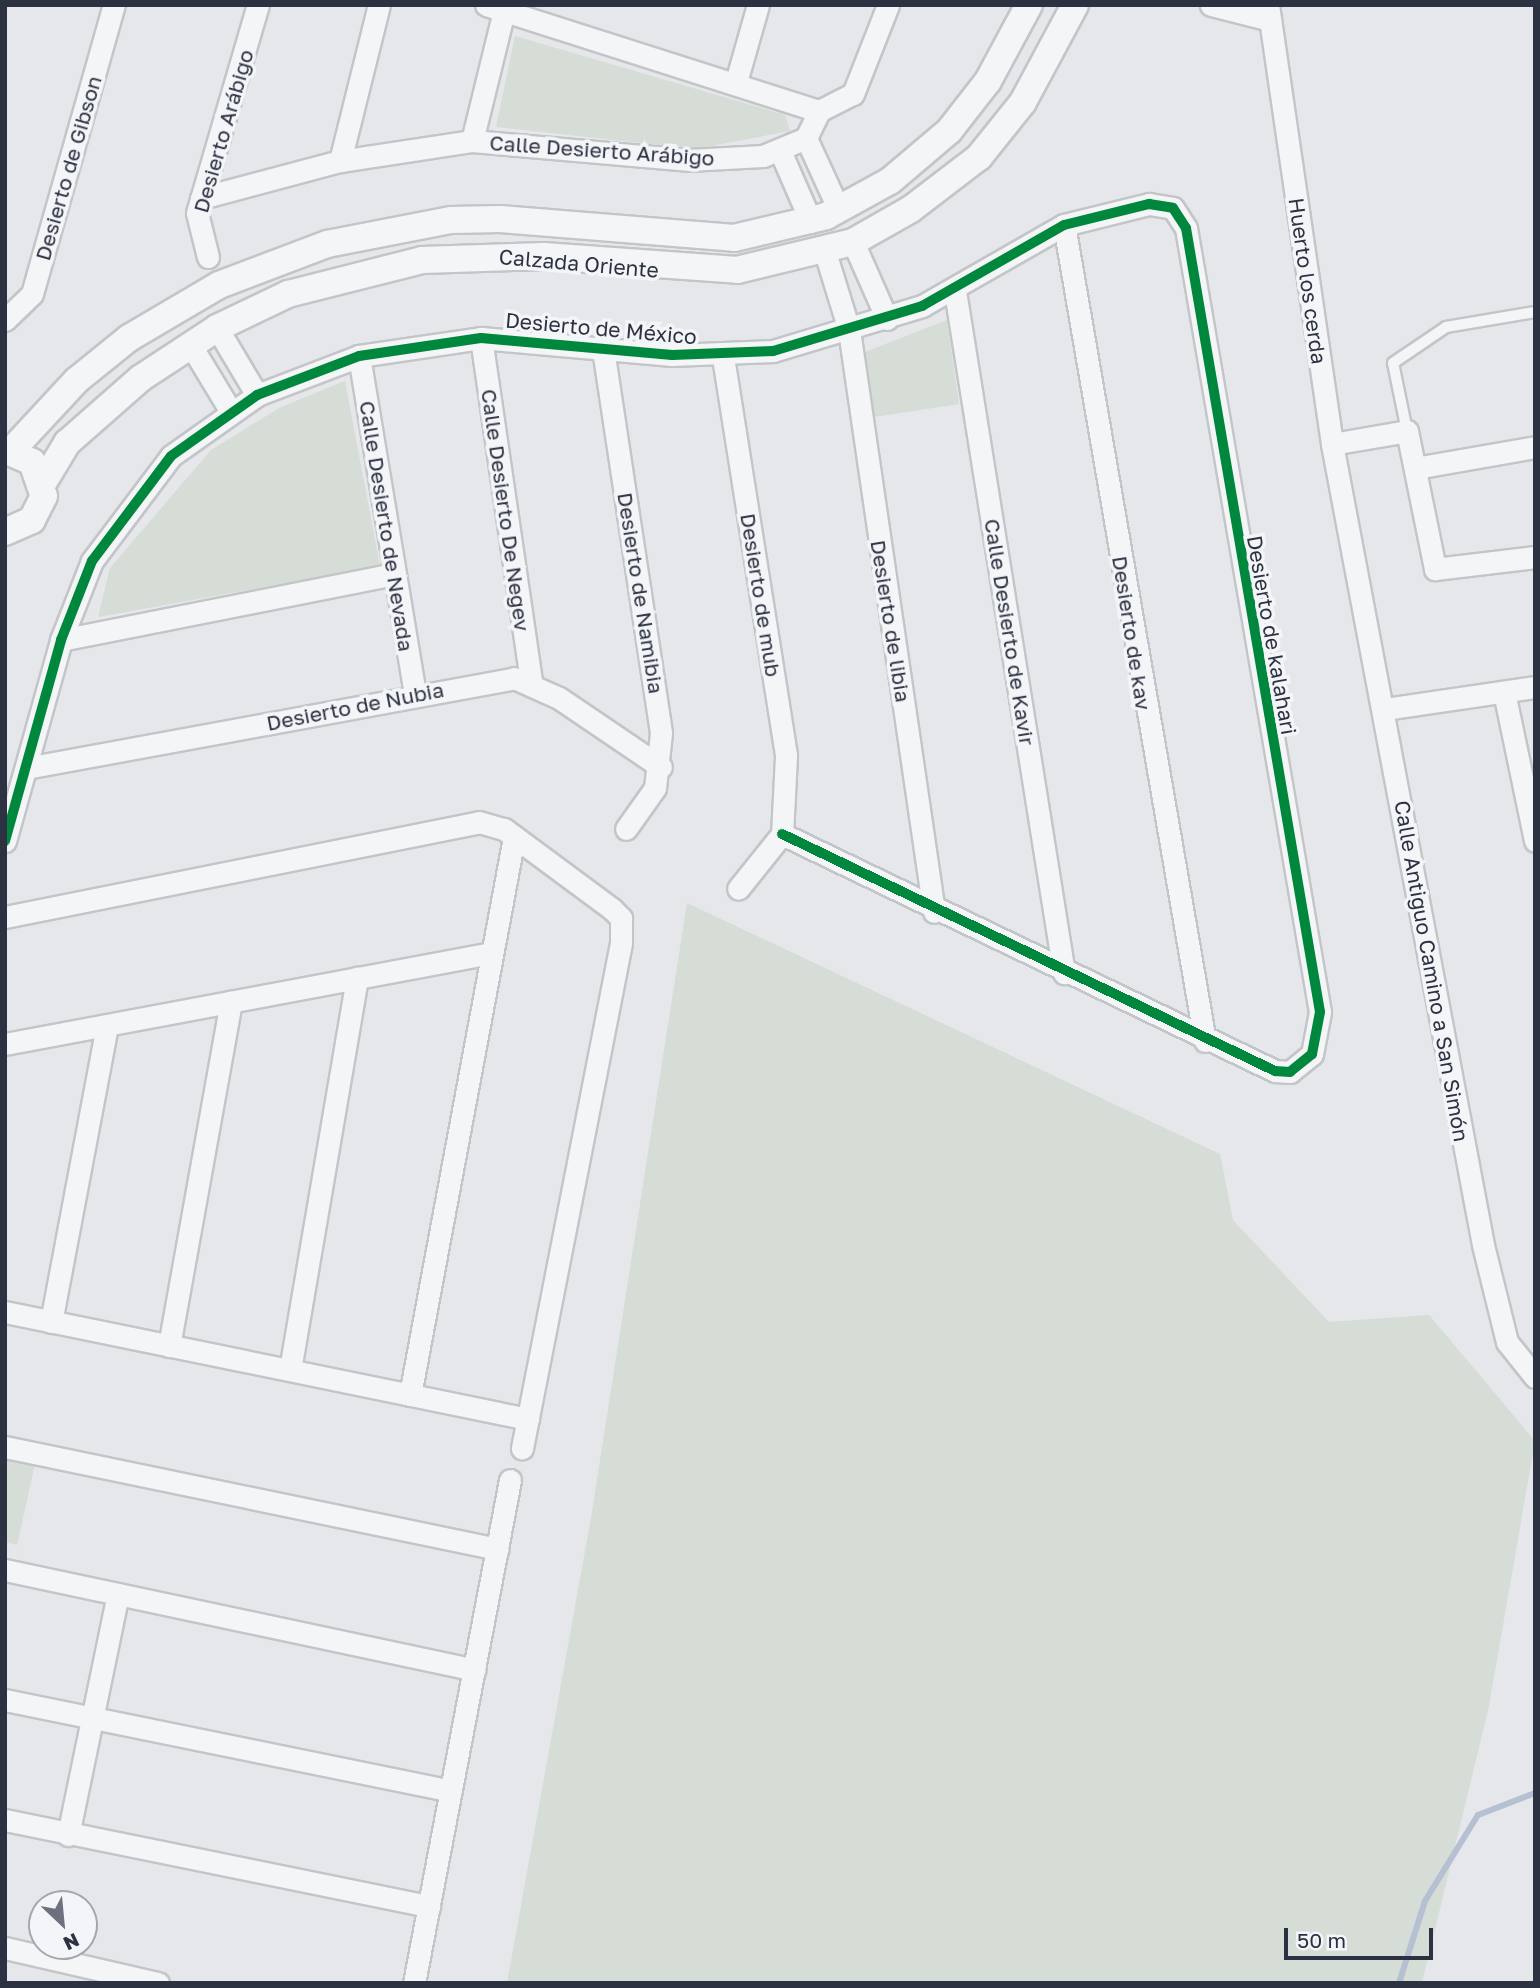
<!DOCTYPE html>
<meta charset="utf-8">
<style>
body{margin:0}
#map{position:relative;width:1540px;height:1988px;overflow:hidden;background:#e5e7ea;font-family:"Golos Text",sans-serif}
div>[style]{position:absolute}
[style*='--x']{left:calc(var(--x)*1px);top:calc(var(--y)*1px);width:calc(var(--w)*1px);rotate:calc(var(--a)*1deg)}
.green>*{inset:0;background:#d5ddd6}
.stream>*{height:6px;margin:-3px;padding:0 3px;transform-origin:3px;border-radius:3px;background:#b5c0d2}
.roads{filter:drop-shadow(2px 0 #c3c5c8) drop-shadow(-2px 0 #c3c5c8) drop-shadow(0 2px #c3c5c8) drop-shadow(0 -2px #c3c5c8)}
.service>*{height:10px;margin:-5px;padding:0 5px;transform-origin:5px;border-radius:5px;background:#f4f5f6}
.minor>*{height:21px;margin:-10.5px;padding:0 10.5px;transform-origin:10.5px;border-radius:10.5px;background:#f4f5f6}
.tertiary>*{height:26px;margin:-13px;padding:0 13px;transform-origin:13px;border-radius:13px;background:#f4f5f6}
.cycleway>*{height:10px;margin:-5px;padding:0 5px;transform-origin:5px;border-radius:5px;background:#00873e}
span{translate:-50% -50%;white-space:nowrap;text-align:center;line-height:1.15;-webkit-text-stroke:7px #f3f5f8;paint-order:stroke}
.street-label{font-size:21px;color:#2c3242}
.frame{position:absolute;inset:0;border:7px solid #2c3242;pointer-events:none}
.north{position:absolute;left:28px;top:1890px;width:70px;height:70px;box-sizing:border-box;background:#f3f5f8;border:2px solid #a3a7af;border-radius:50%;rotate:154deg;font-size:19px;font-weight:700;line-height:28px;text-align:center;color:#2c3242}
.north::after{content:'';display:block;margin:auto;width:24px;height:32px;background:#6d717d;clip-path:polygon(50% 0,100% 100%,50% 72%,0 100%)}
.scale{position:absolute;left:1284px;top:1928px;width:149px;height:32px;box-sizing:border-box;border:4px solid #2c3242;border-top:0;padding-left:9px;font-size:21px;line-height:24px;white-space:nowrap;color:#2c3242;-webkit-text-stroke:5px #f3f5f8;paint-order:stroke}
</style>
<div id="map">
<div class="green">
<i style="clip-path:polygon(515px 36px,785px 115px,790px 131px,695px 149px,496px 127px)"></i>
<i style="clip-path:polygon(947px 320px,959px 404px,874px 417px,865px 352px)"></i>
<i style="clip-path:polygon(345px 381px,380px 566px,98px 617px,110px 568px,211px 450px,281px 407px)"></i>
<i style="clip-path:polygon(687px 903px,1220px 1154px,1233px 1220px,1329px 1322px,1429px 1315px,1535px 1441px,1489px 1706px,1422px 1983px,507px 1983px,591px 1518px)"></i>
<i style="clip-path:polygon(5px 1458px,35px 1464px,17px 1545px,5px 1542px)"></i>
</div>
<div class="stream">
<i style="--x:1399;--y:1983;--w:86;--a:-72.4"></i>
<i style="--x:1425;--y:1901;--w:101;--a:-58.4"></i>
<i style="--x:1478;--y:1815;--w:61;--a:-21.1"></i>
</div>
<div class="roads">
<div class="service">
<i style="--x:1407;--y:431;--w:69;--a:-101.6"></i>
<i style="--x:1393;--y:363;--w:64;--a:-34.2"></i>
<i style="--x:1446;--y:327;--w:90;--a:-9.6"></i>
</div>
<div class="minor">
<i style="--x:486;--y:5;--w:349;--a:17.7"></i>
<i style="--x:819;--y:111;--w:38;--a:-27"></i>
<i style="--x:853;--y:94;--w:96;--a:-68.5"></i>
<i style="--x:1211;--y:5;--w:61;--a:14.3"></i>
<i style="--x:1268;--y:5;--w:444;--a:81.7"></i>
<i style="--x:1332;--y:444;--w:815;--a:79.32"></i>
<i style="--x:1483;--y:1245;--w:100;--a:76.1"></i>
<i style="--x:1507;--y:1342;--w:45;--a:51.3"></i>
<i style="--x:736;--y:82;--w:80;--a:-74.1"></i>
<i style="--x:806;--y:138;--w:79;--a:65.4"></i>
<i style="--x:472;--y:141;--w:134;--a:-76.2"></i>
<i style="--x:781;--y:153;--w:75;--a:66.5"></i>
<i style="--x:340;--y:161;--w:161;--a:-76"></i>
<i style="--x:201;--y:198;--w:144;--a:-14.9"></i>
<i style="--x:340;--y:161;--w:134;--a:-8.6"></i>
<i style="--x:472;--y:141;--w:219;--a:5"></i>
<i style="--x:690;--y:160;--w:73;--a:-3.1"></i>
<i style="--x:763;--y:156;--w:47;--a:-22.7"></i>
<i style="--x:806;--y:138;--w:30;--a:-64"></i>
<i style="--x:1064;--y:225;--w:828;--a:80.2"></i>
<i style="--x:853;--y:242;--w:84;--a:66.2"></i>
<i style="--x:825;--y:252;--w:82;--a:72.9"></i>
<i style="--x:849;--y:330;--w:588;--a:81.69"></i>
<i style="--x:208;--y:257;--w:45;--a:-104"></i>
<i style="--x:197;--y:213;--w:217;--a:-73.7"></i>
<i style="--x:955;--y:291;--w:691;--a:80.92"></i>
<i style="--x:5;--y:320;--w:37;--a:-44"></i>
<i style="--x:32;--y:294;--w:300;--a:-74.2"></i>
<i style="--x:217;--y:328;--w:78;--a:59.2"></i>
<i style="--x:481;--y:338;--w:348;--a:81.7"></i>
<i style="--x:190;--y:344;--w:77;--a:58.8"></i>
<i style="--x:603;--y:349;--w:388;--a:81.4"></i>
<i style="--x:661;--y:733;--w:55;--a:96.2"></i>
<i style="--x:655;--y:788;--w:50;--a:125.3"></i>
<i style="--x:359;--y:356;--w:345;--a:80.6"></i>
<i style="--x:723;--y:357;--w:404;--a:81"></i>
<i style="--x:786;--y:756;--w:78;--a:92.9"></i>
<i style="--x:782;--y:834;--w:70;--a:128.7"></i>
<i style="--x:1332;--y:444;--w:76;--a:-9.8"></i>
<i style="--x:1407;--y:431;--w:141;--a:78.5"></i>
<i style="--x:1435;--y:569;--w:101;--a:-6.8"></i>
<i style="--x:1415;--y:468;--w:122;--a:-9.9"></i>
<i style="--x:61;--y:640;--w:339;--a:-11.2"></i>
<i style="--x:1504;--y:692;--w:152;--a:78.2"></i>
<i style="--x:1384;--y:709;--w:153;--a:-8.3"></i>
<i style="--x:26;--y:768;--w:496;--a:-10.4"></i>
<i style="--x:514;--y:678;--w:49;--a:24"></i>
<i style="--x:559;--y:698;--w:123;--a:34.1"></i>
<i style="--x:5;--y:841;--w:209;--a:-74.4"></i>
<i style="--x:61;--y:640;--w:85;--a:-68.6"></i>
<i style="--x:92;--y:561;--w:131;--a:-53"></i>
<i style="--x:171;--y:456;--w:105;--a:-35.3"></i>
<i style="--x:257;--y:395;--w:109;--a:-20.9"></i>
<i style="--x:359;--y:356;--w:123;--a:-8.4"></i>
<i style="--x:481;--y:338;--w:192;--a:5.1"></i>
<i style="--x:672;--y:355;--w:101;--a:-2.3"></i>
<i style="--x:773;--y:351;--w:156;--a:-16.8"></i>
<i style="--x:922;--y:306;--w:163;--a:-29.7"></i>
<i style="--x:1064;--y:225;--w:88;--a:-13.9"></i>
<i style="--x:1149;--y:204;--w:24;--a:9"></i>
<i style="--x:1173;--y:208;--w:24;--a:57"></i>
<i style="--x:1186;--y:228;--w:795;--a:80.3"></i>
<i style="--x:1320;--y:1012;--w:43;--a:100.8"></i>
<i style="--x:1312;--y:1054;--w:28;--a:141"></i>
<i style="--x:1290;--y:1072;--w:15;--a:-176"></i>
<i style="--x:1275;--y:1071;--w:547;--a:-154.32"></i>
<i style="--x:5;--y:917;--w:483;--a:-11.3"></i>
<i style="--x:479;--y:822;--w:26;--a:16"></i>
<i style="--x:504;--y:829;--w:134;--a:36.5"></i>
<i style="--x:612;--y:909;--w:13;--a:45"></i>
<i style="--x:621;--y:918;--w:25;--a:90"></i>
<i style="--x:621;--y:943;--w:515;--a:101.09"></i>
<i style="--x:5;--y:1044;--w:491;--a:-10.6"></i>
<i style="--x:5;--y:1312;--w:534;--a:11.56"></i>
<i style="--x:51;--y:1322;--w:302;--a:-79.3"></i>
<i style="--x:169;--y:1346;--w:350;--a:-79.8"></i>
<i style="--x:290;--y:1370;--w:398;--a:-80.3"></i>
<i style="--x:410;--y:1395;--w:568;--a:-79.44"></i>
<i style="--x:5;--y:1447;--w:503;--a:11.69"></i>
<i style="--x:5;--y:1570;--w:480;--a:12"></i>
<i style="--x:5;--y:1700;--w:455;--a:11.5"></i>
<i style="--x:5;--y:1820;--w:433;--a:11.5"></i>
<i style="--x:68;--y:1835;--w:246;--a:-78.3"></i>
<i style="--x:5;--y:1948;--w:157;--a:12.9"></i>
<i style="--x:414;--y:1983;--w:512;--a:-79.19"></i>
</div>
<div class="tertiary">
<i style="--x:5;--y:450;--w:30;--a:24"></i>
<i style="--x:32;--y:462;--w:36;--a:71"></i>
<i style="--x:44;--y:496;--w:27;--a:117"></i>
<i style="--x:32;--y:520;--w:30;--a:156"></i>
<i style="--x:11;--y:451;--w:97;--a:-47.1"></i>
<i style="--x:77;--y:380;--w:67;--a:-38.9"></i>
<i style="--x:129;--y:338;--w:104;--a:-30.5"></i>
<i style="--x:219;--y:285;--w:116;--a:-20.8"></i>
<i style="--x:327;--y:244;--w:126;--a:-11"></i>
<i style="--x:451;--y:220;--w:49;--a:-1.2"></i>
<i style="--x:500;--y:219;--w:235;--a:4.6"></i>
<i style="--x:734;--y:238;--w:95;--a:-13.4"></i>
<i style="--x:826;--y:216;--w:73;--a:-28.7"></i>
<i style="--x:890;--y:181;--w:77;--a:-40.3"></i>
<i style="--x:949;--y:131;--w:63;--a:-52"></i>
<i style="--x:988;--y:81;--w:86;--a:-61.7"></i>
<i style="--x:43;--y:483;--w:47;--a:-59"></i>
<i style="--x:67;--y:443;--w:98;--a:-41.3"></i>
<i style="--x:141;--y:378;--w:91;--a:-33.3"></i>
<i style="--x:217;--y:328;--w:79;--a:-25.6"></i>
<i style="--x:288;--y:294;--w:138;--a:-14.2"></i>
<i style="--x:422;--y:260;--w:122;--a:-1.9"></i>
<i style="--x:544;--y:256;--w:194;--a:4.1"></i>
<i style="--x:737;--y:270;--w:119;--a:-13.6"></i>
<i style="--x:853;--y:242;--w:67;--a:-29.6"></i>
<i style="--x:911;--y:209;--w:86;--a:-37.4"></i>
<i style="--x:979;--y:157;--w:70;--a:-51.3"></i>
<i style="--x:1023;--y:102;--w:110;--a:-61.8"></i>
</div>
</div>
<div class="cycleway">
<i style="--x:5;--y:841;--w:209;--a:-74.4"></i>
<i style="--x:61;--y:640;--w:85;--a:-68.6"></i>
<i style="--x:92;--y:561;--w:131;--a:-53"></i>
<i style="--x:171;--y:456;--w:105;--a:-35.3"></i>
<i style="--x:257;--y:395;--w:109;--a:-20.9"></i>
<i style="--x:359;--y:356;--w:123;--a:-8.4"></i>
<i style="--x:481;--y:338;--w:192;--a:5.1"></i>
<i style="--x:672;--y:355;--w:101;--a:-2.3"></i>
<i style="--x:773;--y:351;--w:156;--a:-16.8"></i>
<i style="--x:922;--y:306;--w:163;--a:-29.7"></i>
<i style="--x:1064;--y:225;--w:88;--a:-13.9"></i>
<i style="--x:1149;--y:204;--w:24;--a:9"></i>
<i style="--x:1173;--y:208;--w:24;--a:57"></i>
<i style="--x:1186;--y:228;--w:795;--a:80.3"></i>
<i style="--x:1320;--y:1012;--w:43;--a:100.8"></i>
<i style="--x:1312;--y:1054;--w:28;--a:141"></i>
<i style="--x:1290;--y:1072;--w:15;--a:-176"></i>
<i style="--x:1275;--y:1071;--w:547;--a:-154.32"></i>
</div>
<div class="street-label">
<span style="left:223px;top:131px;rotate:-74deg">Desierto Arábigo</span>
<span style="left:602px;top:150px;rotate:4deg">Calle Desierto Arábigo</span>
<span style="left:68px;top:168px;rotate:-74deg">Desierto de Gibson</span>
<span style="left:579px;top:263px;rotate:5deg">Calzada Oriente</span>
<span style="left:1308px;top:281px;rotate:82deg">Huerto los cerda</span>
<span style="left:601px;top:328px;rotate:5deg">Desierto de México</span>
<span style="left:506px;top:510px;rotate:82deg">Calle Desierto De Negev</span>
<span style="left:387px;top:526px;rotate:81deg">Calle Desierto de Nevada</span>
<span style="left:641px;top:593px;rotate:81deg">Desierto de Namibia</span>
<span style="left:761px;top:595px;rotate:81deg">Desierto de mub</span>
<span style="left:891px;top:621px;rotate:81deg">Desierto de libia</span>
<span style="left:1010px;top:632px;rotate:81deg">Calle Desierto de Kavir</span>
<span style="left:1132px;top:633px;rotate:81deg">Desierto de kav</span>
<span style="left:1272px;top:635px;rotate:80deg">Desierto de kalahari</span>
<span style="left:355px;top:706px;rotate:-11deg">Desierto de Nubia</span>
<span style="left:1432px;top:971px;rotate:80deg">Calle Antiguo Camino a San Simón</span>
</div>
<div class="frame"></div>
<div class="north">N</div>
<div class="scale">50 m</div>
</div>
